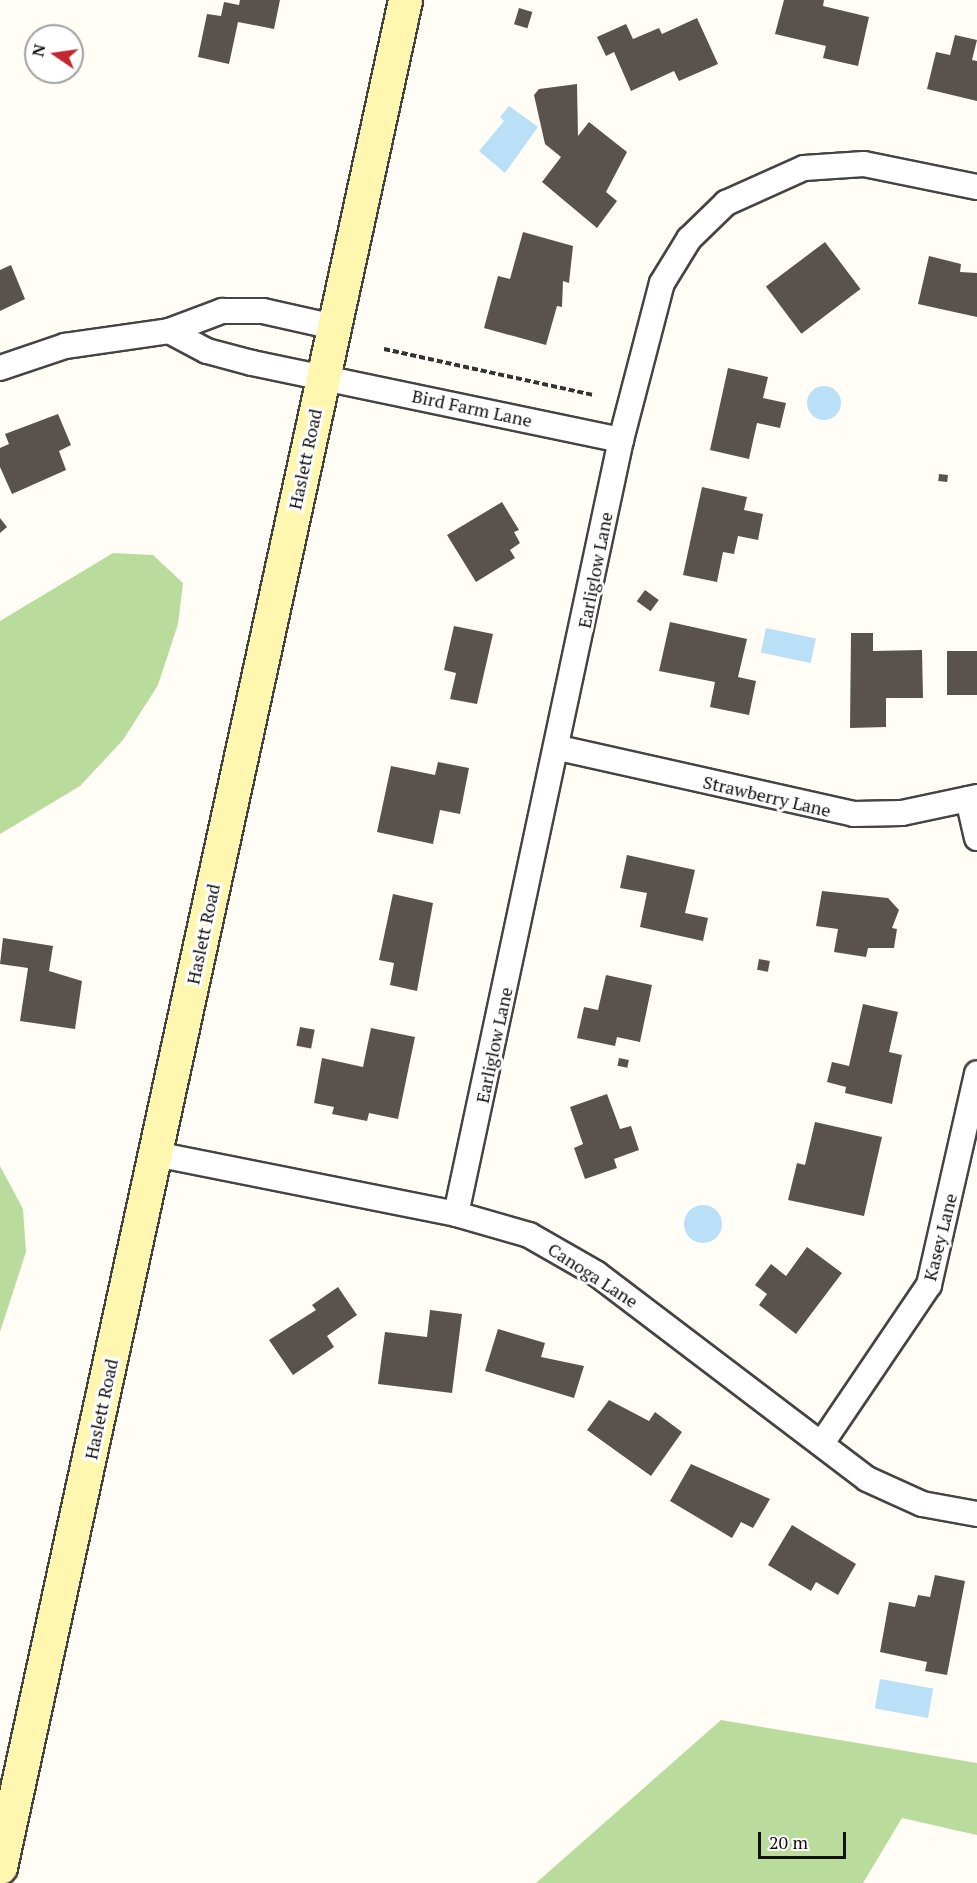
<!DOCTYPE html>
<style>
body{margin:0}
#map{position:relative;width:977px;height:1883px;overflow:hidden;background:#fffdf5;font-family:"PT Serif",serif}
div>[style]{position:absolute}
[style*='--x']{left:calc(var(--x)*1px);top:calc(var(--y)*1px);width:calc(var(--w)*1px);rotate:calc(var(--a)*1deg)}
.forest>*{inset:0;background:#b9dc9c}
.water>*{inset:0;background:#b9e0f7;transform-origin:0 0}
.round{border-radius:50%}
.building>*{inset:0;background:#5a524d;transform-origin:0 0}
.path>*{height:4px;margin-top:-2px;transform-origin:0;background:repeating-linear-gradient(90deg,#333 0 6px,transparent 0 9px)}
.roads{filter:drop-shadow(2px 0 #444) drop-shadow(-2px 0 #444) drop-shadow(0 2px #444) drop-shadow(0 -2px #444)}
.street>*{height:24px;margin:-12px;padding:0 12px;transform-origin:12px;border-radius:12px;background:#fff}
.secondary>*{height:33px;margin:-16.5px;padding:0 16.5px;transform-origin:16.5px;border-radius:16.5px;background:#fff6b0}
span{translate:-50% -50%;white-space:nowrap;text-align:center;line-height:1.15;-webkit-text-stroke:6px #fff;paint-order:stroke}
.street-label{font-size:18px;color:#111}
.north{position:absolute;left:24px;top:24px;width:60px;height:60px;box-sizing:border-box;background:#fff;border:2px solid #a0a0a0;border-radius:50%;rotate:283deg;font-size:16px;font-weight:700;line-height:24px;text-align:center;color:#111}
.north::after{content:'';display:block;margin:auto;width:21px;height:27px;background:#c4262e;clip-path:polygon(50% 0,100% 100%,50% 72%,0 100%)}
.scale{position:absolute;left:758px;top:1832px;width:88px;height:27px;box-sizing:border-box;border:3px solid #111;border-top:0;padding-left:8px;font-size:18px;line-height:21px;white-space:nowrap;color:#111;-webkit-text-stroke:4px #fff;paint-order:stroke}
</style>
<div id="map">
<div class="forest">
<i style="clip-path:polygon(113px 553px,153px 555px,183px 583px,178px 624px,158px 685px,123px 740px,80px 786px,0 834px,0 621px)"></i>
<i style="clip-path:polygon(0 1166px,23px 1209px,26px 1252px,0 1332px)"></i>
<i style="clip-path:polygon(721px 1720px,977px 1763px,977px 1835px,902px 1818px,863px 1883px,536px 1883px)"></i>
</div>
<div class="water">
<i style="clip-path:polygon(509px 106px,538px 127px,505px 173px,479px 151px,504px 121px,500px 117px)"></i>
<i class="round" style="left:807px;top:386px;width:34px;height:34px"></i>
<i style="left:766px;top:628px;width:51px;height:25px;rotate:12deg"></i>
<i class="round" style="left:684px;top:1205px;width:38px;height:38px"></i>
<i style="left:880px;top:1679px;width:54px;height:30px;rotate:10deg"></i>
</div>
<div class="building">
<i style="clip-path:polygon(240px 0,280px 0,274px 29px,238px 22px,229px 64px,198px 57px,207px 14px,221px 16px,224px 2px,239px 5px)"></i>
<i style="clip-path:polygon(784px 0,824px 0,823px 6px,869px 17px,858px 66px,823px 58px,826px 46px,775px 34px)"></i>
<i style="left:519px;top:8px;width:14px;height:17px;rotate:17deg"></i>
<i style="clip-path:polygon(697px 18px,718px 64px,679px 81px,674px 71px,631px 91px,614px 52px,606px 56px,597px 37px,626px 24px,633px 39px,659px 28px,662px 34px)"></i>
<i style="clip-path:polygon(955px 35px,977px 40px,972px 60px,977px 61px,977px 101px,927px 89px,936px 52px,950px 55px)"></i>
<i style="clip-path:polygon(577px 84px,578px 136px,589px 122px,627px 152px,606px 192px,617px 201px,597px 228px,542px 182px,561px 157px,545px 144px,534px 95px,539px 89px)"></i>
<i style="clip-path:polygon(523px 232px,573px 246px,569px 283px,563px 281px,562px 307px,557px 306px,546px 345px,484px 328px,498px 276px,510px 279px)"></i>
<i style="left:825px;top:242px;width:59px;height:74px;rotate:53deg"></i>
<i style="clip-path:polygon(929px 256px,961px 264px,960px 272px,977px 273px,977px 317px,918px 304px)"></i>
<i style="clip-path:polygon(11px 265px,25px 299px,0 311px,0 270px)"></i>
<i style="clip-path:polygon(728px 368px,768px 377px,763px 398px,786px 403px,780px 428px,757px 423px,749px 459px,710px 450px)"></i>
<i style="clip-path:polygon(58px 414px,71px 445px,59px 451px,66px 470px,12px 494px,0 467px,0 448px,9px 444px,5px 434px)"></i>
<i style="left:939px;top:474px;width:9px;height:7px;rotate:6deg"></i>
<i style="clip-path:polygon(702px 487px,747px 497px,744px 510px,763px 514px,758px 540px,738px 536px,734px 554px,723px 552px,717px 582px,683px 575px)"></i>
<i style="clip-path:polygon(502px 502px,519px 530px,514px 532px,520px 543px,510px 550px,515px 558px,476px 582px,447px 535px)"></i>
<i style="clip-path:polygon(0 518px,7px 527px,0 533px)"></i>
<i style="left:645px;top:590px;width:17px;height:14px;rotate:36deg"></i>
<i style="clip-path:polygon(670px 622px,747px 639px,738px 677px,756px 681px,749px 715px,710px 707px,715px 682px,659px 671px)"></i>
<i style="clip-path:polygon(454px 626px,493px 634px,477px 704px,450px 699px,456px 673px,444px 670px)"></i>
<i style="clip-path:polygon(851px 633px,873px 633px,873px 651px,922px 650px,923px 698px,886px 698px,886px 727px,850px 728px)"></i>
<i style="left:977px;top:651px;width:44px;height:30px;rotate:90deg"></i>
<i style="clip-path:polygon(438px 762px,469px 768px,460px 814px,440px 810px,433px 844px,377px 832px,391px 766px,435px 775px)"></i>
<i style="clip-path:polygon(627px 855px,695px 870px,685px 913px,708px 918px,703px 941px,640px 927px,647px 893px,620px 888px)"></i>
<i style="clip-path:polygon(822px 891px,888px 898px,899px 910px,892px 928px,897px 929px,894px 948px,868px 948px,866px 957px,834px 952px,838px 929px,816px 926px)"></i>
<i style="clip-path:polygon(393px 894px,433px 903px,417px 991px,390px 985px,394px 963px,379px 960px)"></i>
<i style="clip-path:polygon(3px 938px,53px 946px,49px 971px,82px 981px,75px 1029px,20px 1021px,28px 968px,0 964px)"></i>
<i style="left:759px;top:959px;width:11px;height:11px;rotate:10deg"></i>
<i style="clip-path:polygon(606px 975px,652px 985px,640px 1042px,617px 1037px,615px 1046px,577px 1038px,584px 1007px,598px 1010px)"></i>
<i style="clip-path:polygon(863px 1004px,898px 1012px,889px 1052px,902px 1055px,892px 1104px,845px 1093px,846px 1087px,827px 1082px,832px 1062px,849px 1066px)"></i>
<i style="left:300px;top:1027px;width:15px;height:19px;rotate:11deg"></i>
<i style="clip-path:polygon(371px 1028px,415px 1037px,398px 1119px,369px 1113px,367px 1121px,332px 1114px,334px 1107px,314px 1103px,322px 1058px,363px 1067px)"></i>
<i style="left:619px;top:1058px;width:10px;height:8px;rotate:11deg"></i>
<i style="clip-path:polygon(607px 1094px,620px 1129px,631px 1126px,639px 1150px,614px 1159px,617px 1168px,585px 1179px,574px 1148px,583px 1144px,570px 1107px)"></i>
<i style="clip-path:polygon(815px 1122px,882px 1137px,864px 1216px,788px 1200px,797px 1163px,805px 1165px)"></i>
<i style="clip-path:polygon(807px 1247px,842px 1273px,796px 1334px,759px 1305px,767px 1294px,755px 1285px,771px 1264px,786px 1276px)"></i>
<i style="clip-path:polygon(338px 1287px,357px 1315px,327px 1336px,334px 1347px,293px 1375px,269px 1340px,316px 1310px,312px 1305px)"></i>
<i style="clip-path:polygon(430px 1310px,462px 1314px,452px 1393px,378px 1384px,385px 1332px,427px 1337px)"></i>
<i style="clip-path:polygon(498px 1329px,545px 1343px,541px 1357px,584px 1366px,574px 1398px,485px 1371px)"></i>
<i style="clip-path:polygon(609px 1400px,649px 1421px,655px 1412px,682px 1432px,651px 1476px,587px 1430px)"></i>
<i style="clip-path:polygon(691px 1464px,770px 1499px,753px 1528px,741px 1522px,732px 1538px,670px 1501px)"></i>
<i style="clip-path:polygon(792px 1525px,856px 1564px,838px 1595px,816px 1582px,811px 1591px,768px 1565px)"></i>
<i style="clip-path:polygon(935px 1575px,965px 1581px,947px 1675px,925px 1671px,927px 1662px,880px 1652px,889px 1602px,915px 1607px,918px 1595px,930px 1597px)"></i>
</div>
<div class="path">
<i style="--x:384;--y:349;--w:215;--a:12.4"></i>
</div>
<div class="roads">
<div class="street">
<i style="--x:169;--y:331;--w:43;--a:27.8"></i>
<i style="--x:207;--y:351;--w:47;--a:14.9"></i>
<i style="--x:252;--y:363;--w:377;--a:11.8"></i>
<i style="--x:0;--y:368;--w:69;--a:-18.7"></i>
<i style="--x:65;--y:346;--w:105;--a:-8.2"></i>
<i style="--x:169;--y:331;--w:57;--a:-20.7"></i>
<i style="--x:222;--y:311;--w:41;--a:0"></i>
<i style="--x:263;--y:311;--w:73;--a:12.7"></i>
<i style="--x:559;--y:748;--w:302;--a:12.6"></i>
<i style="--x:854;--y:814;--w:48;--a:-1.2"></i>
<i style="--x:902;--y:813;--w:77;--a:-12"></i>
<i style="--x:968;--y:799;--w:40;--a:77"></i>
<i style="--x:156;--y:1154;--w:306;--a:11.3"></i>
<i style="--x:456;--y:1214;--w:76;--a:16"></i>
<i style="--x:529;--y:1235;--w:78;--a:29.8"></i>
<i style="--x:597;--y:1274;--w:339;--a:37.2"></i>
<i style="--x:867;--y:1479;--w:60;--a:24.4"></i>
<i style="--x:922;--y:1504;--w:56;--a:10.3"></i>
<i style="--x:456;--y:1214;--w:791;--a:-77.97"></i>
<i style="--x:621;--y:440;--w:162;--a:-75.4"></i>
<i style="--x:662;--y:283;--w:52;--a:-58.5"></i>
<i style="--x:689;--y:239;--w:52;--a:-44.2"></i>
<i style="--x:726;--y:203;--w:85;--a:-24.2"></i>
<i style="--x:804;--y:168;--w:60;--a:-3.8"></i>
<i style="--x:864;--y:164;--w:115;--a:11.5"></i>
<i style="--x:822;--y:1443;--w:191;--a:-55.9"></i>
<i style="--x:929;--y:1285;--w:217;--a:-77.2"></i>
</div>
<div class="secondary">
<i style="--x:0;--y:1867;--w:1910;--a:-77.76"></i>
</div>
</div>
<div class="street-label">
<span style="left:472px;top:408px;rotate:12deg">Bird Farm Lane</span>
<span style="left:305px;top:459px;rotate:-78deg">Haslett Road</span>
<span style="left:595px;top:570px;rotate:-79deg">Earliglow Lane</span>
<span style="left:767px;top:796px;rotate:13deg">Strawberry Lane</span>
<span style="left:203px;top:934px;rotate:-78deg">Haslett Road</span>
<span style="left:494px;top:1045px;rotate:-78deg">Earliglow Lane</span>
<span style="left:940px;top:1237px;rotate:-76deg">Kasey Lane</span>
<span style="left:593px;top:1275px;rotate:33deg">Canoga Lane</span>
<span style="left:101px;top:1409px;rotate:-78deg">Haslett Road</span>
</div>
<div class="north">N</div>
<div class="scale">20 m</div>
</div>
